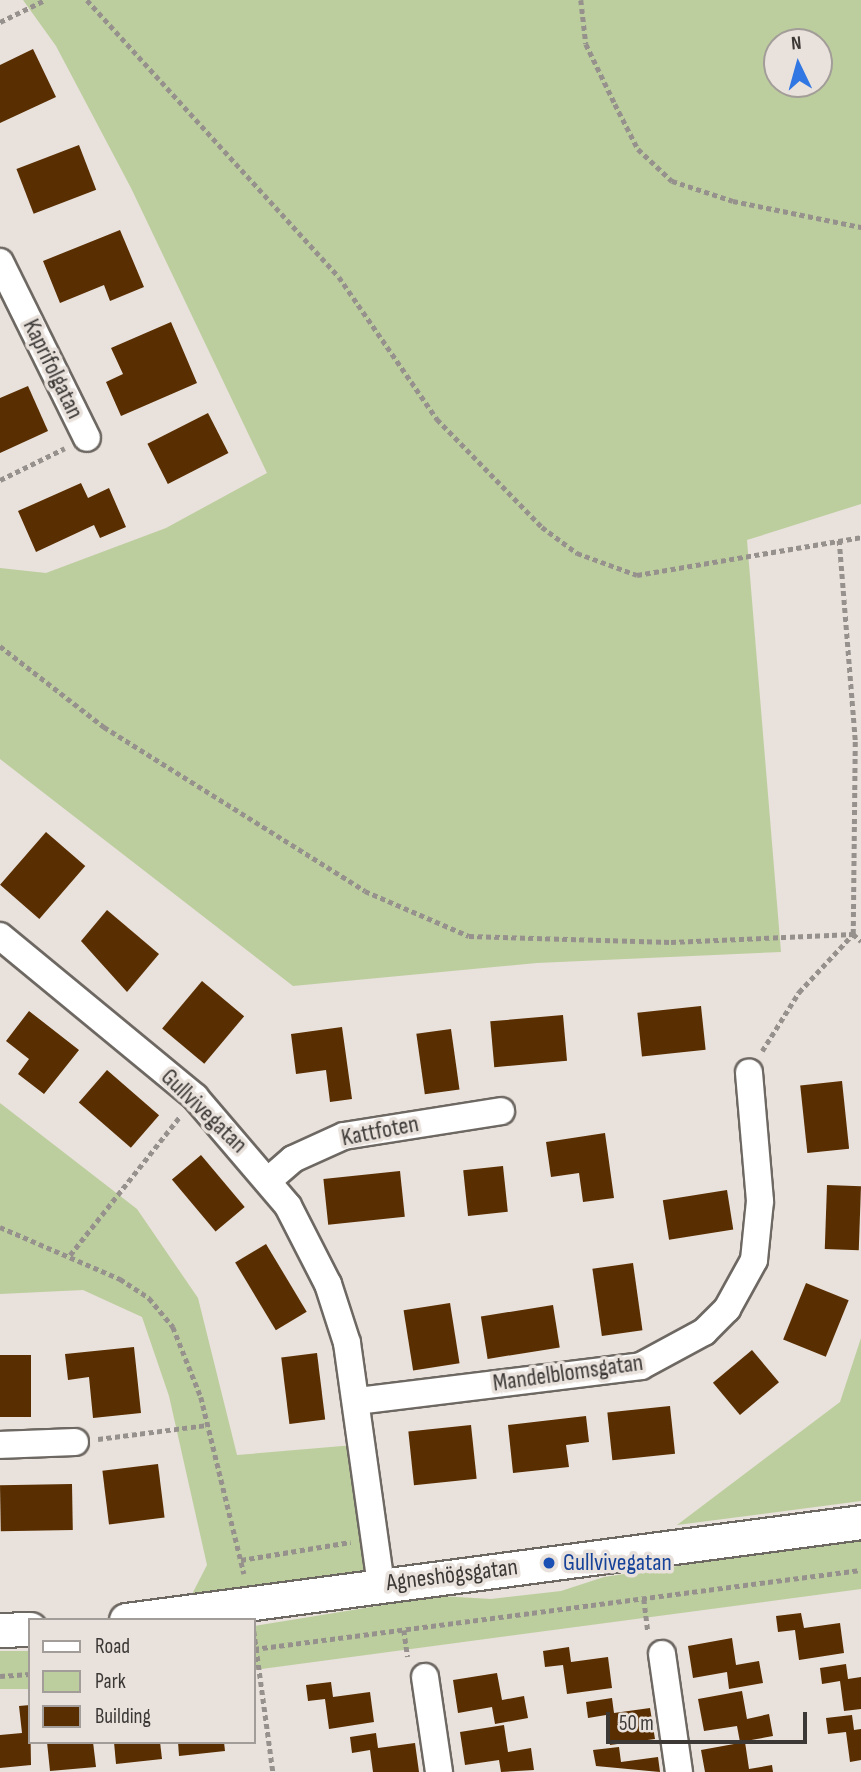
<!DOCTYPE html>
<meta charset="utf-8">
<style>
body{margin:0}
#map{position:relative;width:861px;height:1772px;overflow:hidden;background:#e9e1db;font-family:"Sofia Sans Condensed",sans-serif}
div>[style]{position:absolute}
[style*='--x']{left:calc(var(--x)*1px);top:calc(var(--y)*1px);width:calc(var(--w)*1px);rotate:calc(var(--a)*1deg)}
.green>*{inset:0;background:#bcce9e;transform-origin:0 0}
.building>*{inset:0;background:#592e00;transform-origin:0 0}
.path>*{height:4.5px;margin-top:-2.25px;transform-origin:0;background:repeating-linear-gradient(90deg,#96918d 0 5px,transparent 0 8.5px)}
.roads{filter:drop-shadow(2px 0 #6e6863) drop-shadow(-2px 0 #6e6863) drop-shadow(0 2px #6e6863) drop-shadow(0 -2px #6e6863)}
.minor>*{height:26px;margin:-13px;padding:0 13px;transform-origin:13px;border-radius:13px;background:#fff}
.tertiary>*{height:33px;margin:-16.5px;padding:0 16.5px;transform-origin:16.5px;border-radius:16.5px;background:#fff}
.dots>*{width:19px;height:19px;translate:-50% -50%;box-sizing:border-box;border:4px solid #e9e1db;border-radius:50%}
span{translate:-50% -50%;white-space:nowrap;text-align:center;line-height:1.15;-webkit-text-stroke:7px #e9e1db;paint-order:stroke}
.street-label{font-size:24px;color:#3b3836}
.transit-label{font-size:24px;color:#164399}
.left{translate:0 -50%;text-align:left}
.legend{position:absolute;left:28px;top:1618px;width:228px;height:126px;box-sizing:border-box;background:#e9e1db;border:2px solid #a39d99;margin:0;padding:9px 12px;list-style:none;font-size:21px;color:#3b3836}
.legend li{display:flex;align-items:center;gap:14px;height:35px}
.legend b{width:35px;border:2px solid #a39d99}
.north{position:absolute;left:763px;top:28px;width:70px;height:70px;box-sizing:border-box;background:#e9e1db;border:2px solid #a39d99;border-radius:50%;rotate:355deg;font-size:19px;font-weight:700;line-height:28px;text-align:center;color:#3b3836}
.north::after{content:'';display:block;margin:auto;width:24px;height:32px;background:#3177e4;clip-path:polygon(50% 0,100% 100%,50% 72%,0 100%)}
.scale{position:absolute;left:606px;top:1712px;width:201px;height:32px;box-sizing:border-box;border:4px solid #3b3836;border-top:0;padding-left:9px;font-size:21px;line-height:24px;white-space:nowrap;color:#3b3836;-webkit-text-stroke:5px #e9e1db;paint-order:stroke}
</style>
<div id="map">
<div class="green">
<i style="clip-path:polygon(evenodd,23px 0,861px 0,861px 504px,747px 540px,781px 952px,537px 963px,293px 986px,0 759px,0 568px,46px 573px,166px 528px,267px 473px,131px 188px,56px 46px,23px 0,777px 42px,819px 42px,819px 84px,777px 84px,777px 42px)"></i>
<i style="clip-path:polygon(0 1103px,137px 1209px,198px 1298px,237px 1455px,366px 1444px,392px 1574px,188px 1602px,207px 1565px,169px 1396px,142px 1317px,83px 1290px,0 1294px)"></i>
<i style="clip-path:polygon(861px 1338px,861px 1501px,677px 1525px,840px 1402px)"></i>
<i style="clip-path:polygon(861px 1539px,861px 1589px,254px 1670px,254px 1626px,439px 1596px,491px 1599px,561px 1591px,604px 1577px)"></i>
<i style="left:30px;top:1651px;width:38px;height:30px;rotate:90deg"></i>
</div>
<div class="building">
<i style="clip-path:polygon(33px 49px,56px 97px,0 123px,0 65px)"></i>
<i style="left:79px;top:145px;width:48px;height:67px;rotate:69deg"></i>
<i style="clip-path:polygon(120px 230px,144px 287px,110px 301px,104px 285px,60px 303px,43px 261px)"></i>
<i style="clip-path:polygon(171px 322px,197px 383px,121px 416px,106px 382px,123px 374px,111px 348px)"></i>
<i style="clip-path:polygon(28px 386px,48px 431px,0 453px,0 398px)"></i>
<i style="left:208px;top:413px;width:45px;height:68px;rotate:63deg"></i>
<i style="clip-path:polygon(81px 483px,88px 498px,109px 488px,126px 527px,100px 538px,94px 525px,36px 552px,18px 511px)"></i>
<i style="left:46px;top:832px;width:52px;height:70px;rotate:41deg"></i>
<i style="clip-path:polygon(107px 910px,159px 954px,127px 992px,81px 941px)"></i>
<i style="left:202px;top:981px;width:55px;height:62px;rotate:40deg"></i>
<i style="left:701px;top:1006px;width:44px;height:64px;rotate:84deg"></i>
<i style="clip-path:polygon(29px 1011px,79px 1050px,44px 1094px,18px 1074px,29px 1059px,6px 1041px)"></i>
<i style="left:563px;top:1015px;width:46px;height:73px;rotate:85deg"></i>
<i style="clip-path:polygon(342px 1027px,352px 1099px,330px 1102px,326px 1070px,296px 1074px,291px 1034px)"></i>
<i style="left:451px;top:1029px;width:61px;height:35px;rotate:82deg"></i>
<i style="left:107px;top:1070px;width:69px;height:43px;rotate:41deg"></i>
<i style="left:842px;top:1081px;width:68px;height:42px;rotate:84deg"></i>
<i style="clip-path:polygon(605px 1133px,614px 1198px,583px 1202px,579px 1173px,551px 1177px,546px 1142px)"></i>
<i style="left:201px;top:1155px;width:68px;height:38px;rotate:50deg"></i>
<i style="left:503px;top:1166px;width:46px;height:40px;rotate:84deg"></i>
<i style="left:400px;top:1171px;width:46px;height:77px;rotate:84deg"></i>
<i style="left:827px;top:1185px;width:34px;height:64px;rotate:2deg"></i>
<i style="left:727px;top:1190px;width:40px;height:65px;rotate:81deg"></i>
<i style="left:266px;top:1244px;width:79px;height:36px;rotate:59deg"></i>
<i style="left:633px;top:1263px;width:68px;height:41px;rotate:82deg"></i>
<i style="left:806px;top:1283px;width:46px;height:61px;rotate:22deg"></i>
<i style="left:450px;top:1303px;width:61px;height:47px;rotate:81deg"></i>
<i style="left:553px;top:1305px;width:43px;height:73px;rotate:81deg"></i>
<i style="clip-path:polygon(134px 1347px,141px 1413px,93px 1418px,89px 1377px,68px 1380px,65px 1354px)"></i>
<i style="left:752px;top:1350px;width:42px;height:51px;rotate:50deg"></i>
<i style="left:317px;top:1353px;width:67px;height:36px;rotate:83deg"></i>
<i style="left:0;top:1355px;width:31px;height:62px"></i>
<i style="left:670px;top:1406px;width:48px;height:63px;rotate:84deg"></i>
<i style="clip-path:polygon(586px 1416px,589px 1442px,566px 1445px,569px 1467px,513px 1473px,508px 1425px)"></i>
<i style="left:471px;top:1425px;width:54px;height:63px;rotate:84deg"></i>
<i style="left:158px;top:1464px;width:54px;height:56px;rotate:83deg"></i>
<i style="left:72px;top:1484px;width:46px;height:72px;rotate:89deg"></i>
<i style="clip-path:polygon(801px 1613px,804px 1628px,840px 1623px,844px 1653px,799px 1660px,795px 1630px,778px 1632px,776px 1616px)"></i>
<i style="clip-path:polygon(732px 1638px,736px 1665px,759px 1661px,763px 1683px,729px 1689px,727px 1672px,693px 1678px,688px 1646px)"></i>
<i style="clip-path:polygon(569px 1647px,571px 1662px,608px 1657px,612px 1688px,567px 1694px,563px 1665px,545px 1667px,543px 1651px)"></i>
<i style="clip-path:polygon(846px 1664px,848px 1679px,861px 1677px,861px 1709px,844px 1711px,840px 1681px,822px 1684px,820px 1668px)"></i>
<i style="clip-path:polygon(497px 1673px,502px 1700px,524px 1696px,528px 1718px,495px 1724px,492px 1707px,458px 1713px,453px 1680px)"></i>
<i style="clip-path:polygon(331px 1682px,333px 1697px,370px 1692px,374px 1722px,329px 1729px,325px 1699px,308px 1701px,306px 1685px)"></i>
<i style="clip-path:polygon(742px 1691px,747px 1719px,769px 1714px,773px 1736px,740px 1742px,737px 1726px,704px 1731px,698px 1699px)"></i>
<i style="clip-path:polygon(612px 1698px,614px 1713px,650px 1708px,655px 1739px,610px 1745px,606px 1715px,588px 1718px,586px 1702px)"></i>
<i style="clip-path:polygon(30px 1705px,31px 1765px,0 1768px,0 1735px,22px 1733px,19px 1706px)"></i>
<i style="clip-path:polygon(852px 1715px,854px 1730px,861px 1729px,861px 1760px,850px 1762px,846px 1732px,828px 1734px,826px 1718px)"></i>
<i style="clip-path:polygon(504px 1725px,508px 1752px,531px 1748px,534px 1770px,501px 1772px,499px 1760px,465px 1765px,460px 1732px)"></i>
<i style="clip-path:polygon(376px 1733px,378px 1748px,415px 1743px,419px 1772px,373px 1772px,370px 1750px,352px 1753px,350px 1737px)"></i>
<i style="clip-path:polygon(47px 1742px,93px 1742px,96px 1767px,50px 1771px)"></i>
<i style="clip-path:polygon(114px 1742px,160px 1742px,162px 1759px,116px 1764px)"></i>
<i style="clip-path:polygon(178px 1742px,224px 1742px,225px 1751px,179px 1756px)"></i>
<i style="clip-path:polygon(745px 1742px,749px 1769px,772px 1765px,773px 1772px,705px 1772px,701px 1750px)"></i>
<i style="clip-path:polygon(619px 1747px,621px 1762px,658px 1757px,660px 1772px,596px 1766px,593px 1750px)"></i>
</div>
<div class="path">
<i style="--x:87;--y:0;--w:374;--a:47.7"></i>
<i style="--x:339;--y:277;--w:173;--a:55.4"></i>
<i style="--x:437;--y:419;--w:151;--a:45.8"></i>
<i style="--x:542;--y:527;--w:44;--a:36.6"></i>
<i style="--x:577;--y:553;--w:64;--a:20.1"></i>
<i style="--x:637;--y:575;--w:227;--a:-9.6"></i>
<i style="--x:581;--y:0;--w:44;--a:83.5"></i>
<i style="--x:586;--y:44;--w:67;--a:64.2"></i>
<i style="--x:615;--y:104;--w:51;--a:62.9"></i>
<i style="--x:638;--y:149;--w:47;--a:43.3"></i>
<i style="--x:672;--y:181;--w:64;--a:18.2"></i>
<i style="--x:733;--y:201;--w:131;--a:11.5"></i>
<i style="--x:0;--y:22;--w:50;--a:-26.1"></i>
<i style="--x:0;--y:480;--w:72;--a:-26.2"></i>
<i style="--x:0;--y:646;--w:132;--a:37.9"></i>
<i style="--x:104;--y:727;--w:308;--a:32.1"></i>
<i style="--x:365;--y:891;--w:113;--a:23.4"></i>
<i style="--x:469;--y:936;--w:202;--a:1.7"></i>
<i style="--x:671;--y:942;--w:182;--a:-2.5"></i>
<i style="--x:853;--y:934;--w:194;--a:-89.4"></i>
<i style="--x:855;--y:740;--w:200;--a:-94.6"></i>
<i style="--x:762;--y:1051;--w:70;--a:-57.9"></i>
<i style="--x:799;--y:992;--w:79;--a:-47"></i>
<i style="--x:853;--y:934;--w:11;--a:41"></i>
<i style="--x:0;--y:1227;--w:131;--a:23.4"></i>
<i style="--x:120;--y:1279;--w:35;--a:33"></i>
<i style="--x:149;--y:1298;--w:38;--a:50"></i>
<i style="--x:173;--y:1327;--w:75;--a:68.2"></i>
<i style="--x:201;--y:1397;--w:182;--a:76.3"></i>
<i style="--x:70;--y:1255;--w:177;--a:-51.6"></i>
<i style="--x:98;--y:1439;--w:111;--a:-7.3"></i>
<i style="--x:241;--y:1560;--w:111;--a:-9.3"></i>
<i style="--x:644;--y:1599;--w:33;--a:83"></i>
<i style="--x:404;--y:1630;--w:27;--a:82"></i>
<i style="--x:254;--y:1631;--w:142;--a:82.3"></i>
<i style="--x:254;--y:1649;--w:612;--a:-7.42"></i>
<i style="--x:0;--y:1676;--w:30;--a:-4"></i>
</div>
<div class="roads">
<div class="minor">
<i style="--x:0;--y:262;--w:196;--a:63.7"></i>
<i style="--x:0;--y:936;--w:253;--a:39.5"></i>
<i style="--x:195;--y:1097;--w:143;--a:49.5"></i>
<i style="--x:288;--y:1206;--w:88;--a:62.9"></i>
<i style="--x:328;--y:1284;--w:62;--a:72.1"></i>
<i style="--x:347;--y:1343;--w:244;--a:82"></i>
<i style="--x:270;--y:1179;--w:30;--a:-41"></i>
<i style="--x:293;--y:1159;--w:56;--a:-24.3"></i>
<i style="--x:344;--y:1136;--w:159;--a:-9"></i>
<i style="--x:357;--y:1401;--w:286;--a:-7"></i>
<i style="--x:641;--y:1366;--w:72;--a:-28.4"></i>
<i style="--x:704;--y:1332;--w:33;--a:-45"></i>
<i style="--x:727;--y:1309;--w:56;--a:-61.1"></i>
<i style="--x:754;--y:1260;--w:59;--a:-84.2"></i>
<i style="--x:760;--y:1201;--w:129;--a:-94.9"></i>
<i style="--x:0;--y:1445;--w:75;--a:-2.3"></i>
<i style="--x:662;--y:1654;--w:119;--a:81.8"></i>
<i style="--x:425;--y:1677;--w:96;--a:81.6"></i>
</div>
<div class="tertiary">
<i style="--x:126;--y:1620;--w:742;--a:-7.59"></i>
<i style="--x:0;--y:1630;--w:30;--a:-2"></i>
</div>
</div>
<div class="dots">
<i style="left:549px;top:1563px;background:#1a4fb4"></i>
</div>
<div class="street-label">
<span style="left:53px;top:369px;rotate:64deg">Kaprifolgatan</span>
<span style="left:204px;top:1111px;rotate:44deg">Gullvivegatan</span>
<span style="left:380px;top:1131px;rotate:-11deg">Kattfoten</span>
<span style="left:568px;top:1373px;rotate:-8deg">Mandelblomsgatan</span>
<span style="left:452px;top:1575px;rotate:-7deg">Agneshögsgatan</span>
</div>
<div class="transit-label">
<span class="left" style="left:563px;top:1563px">Gullvivegatan</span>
</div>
<ul class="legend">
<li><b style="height:9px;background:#fff"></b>Road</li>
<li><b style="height:19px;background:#bcce9e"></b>Park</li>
<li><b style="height:19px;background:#592e00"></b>Building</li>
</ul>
<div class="north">N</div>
<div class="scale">50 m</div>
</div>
